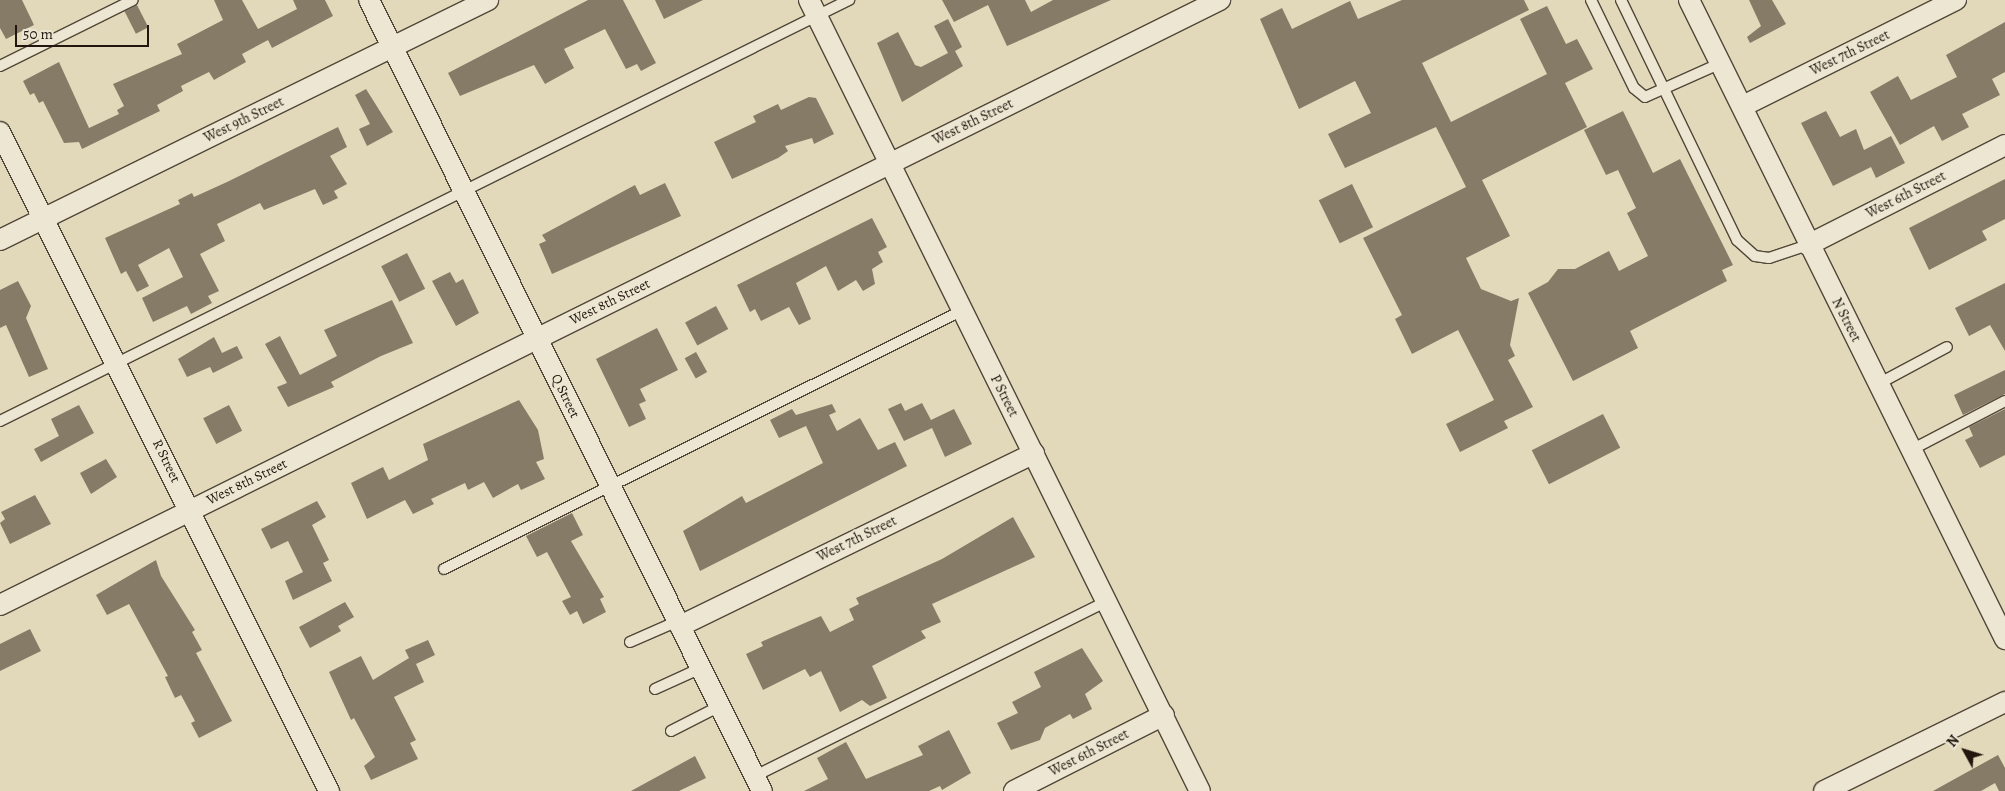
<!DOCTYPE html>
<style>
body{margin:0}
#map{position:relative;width:2005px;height:791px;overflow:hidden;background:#e2d9ba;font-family:Alegreya,serif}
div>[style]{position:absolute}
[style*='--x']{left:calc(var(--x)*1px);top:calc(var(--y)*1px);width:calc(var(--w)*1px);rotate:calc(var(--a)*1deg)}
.building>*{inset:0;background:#867b67;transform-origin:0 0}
.roads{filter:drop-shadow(1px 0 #524739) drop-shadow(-1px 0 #524739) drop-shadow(0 1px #524739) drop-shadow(0 -1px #524739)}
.lane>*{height:10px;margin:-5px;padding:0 5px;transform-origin:5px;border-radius:5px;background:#ece6d2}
.street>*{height:20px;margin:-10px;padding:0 10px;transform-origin:10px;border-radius:10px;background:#ece6d2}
span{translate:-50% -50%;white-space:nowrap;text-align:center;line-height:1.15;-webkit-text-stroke:4px #ece6d2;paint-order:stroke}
.street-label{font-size:14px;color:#22160e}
.north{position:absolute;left:1940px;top:726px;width:50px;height:50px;-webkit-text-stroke:4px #ece6d2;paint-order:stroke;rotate:309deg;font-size:14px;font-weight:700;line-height:20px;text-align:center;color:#22160e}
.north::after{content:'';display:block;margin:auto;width:18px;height:22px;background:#22160e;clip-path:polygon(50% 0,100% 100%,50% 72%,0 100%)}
.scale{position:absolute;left:15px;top:25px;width:134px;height:22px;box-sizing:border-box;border:2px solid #22160e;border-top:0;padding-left:6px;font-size:15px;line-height:18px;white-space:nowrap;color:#22160e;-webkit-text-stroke:4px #ece6d2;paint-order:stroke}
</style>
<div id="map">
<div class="building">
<i style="clip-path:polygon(0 0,22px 0,34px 25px,6px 39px,0 28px)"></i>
<i style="clip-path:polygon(214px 0,242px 0,258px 29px,297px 9px,293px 0,325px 0,333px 16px,272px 48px,268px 40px,242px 54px,246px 62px,214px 80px,209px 72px,181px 86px,183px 91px,157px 105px,160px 111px,82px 149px,79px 142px,64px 143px,43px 101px,39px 103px,34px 93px,30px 95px,23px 81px,59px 62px,89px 128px,119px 114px,117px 110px,124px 106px,113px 84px,182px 54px,177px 44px,223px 20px)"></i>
<i style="clip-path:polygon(588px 0,623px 0,656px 63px,641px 71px,637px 64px,626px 69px,605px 29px,564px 49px,574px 68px,545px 84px,534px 65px,460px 96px,448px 73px)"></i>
<i style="clip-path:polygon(655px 0,703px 0,664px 19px)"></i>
<i style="clip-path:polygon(942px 0,1025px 0,1031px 12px,1053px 0,1111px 0,1007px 46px,988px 5px,954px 22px)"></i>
<i style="clip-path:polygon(1402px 0,1524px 0,1529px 10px,1422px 63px,1451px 122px,1547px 74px,1520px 19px,1547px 6px,1566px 44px,1577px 39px,1593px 69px,1565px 83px,1587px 127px,1482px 180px,1510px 236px,1466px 258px,1481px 289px,1511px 301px,1519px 298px,1510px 345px,1515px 356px,1508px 360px,1533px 407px,1504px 421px,1508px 428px,1460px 452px,1446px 424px,1494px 400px,1458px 330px,1412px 354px,1395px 319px,1402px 315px,1363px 238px,1466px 187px,1436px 127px,1345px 168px,1328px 134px,1371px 113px,1355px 81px,1299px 109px,1260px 19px,1282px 8px,1292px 29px,1350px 1px,1358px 19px)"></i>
<i style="clip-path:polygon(1749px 0,1772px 0,1786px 24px,1750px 43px,1747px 37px,1761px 26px)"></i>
<i style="left:137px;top:5px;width:25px;height:14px;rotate:63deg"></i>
<i style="clip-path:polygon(948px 19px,962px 47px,955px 51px,963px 66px,902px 102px,877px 43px,898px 32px,915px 65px,921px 67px,948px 53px,934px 26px)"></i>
<i style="clip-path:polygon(2005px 22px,2005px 72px,1992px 79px,2000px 95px,1962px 114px,1969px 127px,1942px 141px,1934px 126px,1900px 145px,1870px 92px,1898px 76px,1911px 100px,1957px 77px,1946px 55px)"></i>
<i style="clip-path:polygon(366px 89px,393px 132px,367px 146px,359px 129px,370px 124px,355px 95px)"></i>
<i style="clip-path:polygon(809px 97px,816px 98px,834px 134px,814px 144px,812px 138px,785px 146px,788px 151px,778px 158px,732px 179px,714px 142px,756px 122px,753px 116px,778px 104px,781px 110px)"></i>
<i style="clip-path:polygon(1623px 111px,1653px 173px,1680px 159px,1733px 265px,1722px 270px,1727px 281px,1630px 331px,1638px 348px,1573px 381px,1528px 293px,1548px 282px,1558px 269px,1575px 269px,1609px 251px,1619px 271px,1648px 256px,1627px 213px,1636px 208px,1618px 170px,1606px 175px,1584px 130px)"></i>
<i style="clip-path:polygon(1826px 111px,1840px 137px,1856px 129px,1864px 150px,1891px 136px,1905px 163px,1876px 178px,1871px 167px,1833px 186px,1801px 123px)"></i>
<i style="clip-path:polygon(338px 127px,347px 147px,330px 156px,347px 184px,334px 191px,338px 198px,323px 205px,315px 189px,264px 210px,260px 203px,217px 224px,225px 241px,200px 254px,219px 291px,208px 296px,212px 303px,191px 314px,187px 306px,153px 322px,142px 298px,183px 277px,169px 248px,138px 265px,149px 286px,137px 292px,126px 271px,121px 274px,105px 238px,180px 204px,178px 200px,192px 193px,194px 197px,227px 182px)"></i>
<i style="clip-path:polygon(2005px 179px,2005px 219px,1982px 231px,1987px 240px,1929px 270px,1909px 228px)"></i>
<i style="clip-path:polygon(665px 183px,681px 216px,552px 274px,539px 244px,546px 241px,542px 235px,635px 185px,640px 195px)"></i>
<i style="left:1352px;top:184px;width:48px;height:37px;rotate:64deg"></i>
<i style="clip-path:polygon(872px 218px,887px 247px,878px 252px,883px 262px,872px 269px,875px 284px,863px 291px,856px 280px,838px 291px,826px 266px,796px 283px,811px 319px,799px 325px,789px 307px,761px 321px,755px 309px,750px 312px,737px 285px)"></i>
<i style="left:407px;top:253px;width:40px;height:29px;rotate:63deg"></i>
<i style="clip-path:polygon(450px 272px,456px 283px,463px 279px,479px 313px,456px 326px,432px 281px)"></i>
<i style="clip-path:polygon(18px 281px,31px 306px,26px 318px,48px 369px,29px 377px,6px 325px,0 328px,0 290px)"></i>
<i style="clip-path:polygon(2005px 283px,2005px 351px,1990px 325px,1969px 336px,1955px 308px)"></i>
<i style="clip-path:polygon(392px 300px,413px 343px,381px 356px,331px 382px,334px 387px,288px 407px,277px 387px,287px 383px,265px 344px,280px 336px,300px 375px,337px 356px,324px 330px)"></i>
<i style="left:716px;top:306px;width:26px;height:35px;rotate:62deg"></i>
<i style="clip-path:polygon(657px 328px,678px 370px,640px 389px,646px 401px,639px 404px,646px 419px,629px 427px,596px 359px)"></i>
<i style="clip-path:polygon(214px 337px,222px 353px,237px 346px,243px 358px,213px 373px,210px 367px,187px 377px,178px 359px)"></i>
<i style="left:696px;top:352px;width:23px;height:13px;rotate:61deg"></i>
<i style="clip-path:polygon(2005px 370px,2005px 394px,1963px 415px,1954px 395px)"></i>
<i style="clip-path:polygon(519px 400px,538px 430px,544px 459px,536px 462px,545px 479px,521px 490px,518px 484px,493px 498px,484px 482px,468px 490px,465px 483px,431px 499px,434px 504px,413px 514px,405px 500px,367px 519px,351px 483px,383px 467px,389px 480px,428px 460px,423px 444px)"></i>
<i style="clip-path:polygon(901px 403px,905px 411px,922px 403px,931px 420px,954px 409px,972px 444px,945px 457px,932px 428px,904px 441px,888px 409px)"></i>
<i style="clip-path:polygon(832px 404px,836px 412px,829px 415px,837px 431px,860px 418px,878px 450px,895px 442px,907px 466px,700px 571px,683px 531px,742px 496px,746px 503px,823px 463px,806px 426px,779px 438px,770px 420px,792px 409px,796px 415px)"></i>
<i style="clip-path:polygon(79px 405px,94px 433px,41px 462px,34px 449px,59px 436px,51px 419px)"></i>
<i style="left:229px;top:405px;width:29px;height:29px;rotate:63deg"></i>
<i style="clip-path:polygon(2005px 409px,2005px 455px,1980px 468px,1965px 440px,1973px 436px,1969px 427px)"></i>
<i style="left:1603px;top:414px;width:38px;height:80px;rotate:63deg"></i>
<i style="clip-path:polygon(106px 459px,117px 477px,91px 494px,80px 473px)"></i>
<i style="clip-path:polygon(35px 495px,51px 524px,10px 544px,0 523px,5px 519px,1px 512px)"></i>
<i style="clip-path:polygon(317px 501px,326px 517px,312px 525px,329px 560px,323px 563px,332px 581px,293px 600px,285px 581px,303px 572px,288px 541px,271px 549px,261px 529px)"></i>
<i style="clip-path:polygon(572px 513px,583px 535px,571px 541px,604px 597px,600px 599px,606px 612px,583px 624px,577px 611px,570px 615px,562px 601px,571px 597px,547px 552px,537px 557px,526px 536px)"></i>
<i style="clip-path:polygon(1013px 517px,1035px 557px,932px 604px,941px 622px,921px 631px,926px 638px,872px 666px,887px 698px,870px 706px,862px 700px,840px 712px,821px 671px,810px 677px,805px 669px,763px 690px,746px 654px,763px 646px,761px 642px,821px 616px,830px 632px,854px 620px,849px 609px,859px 604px,856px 598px,942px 559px)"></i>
<i style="clip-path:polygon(156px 560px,161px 576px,195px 630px,192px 632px,202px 650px,196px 653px,232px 721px,199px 738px,191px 723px,195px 721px,181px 695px,175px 698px,165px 677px,168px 676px,129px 604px,107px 615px,96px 595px)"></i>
<i style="clip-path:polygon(345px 602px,354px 617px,338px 626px,341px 631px,310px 648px,299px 627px)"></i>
<i style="clip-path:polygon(30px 629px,41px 651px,0 671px,0 644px)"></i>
<i style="clip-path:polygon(428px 640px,435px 655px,416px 664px,424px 682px,394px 697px,416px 740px,410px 743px,418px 759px,371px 780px,364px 766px,375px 757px,354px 718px,351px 720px,329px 672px,361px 656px,373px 680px,409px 658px,405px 650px)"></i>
<i style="clip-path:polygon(1082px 648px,1103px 681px,1085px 694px,1092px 709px,1073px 719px,1070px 714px,1045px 728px,1040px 740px,1011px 750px,997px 723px,1018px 713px,1012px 702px,1041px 687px,1034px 672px)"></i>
<i style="clip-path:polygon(949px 730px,971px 773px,942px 790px,940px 786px,929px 791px,804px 791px,828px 779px,817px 758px,846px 742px,866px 779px,923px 755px,918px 746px)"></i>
<i style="clip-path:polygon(1998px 755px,2005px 768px,2005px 791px,1999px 791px,1995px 783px,1981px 791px,1933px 791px)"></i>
<i style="clip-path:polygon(695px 756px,706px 778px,679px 791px,631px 791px)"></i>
</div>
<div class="roads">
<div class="lane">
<i style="--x:1591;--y:0;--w:98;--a:64"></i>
<i style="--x:1634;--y:88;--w:14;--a:39"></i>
<i style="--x:1645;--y:97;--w:83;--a:-24.1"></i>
<i style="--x:1621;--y:0;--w:267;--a:64.2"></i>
<i style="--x:1737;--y:240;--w:24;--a:42"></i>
<i style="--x:1755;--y:256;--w:14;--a:8"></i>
<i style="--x:1769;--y:258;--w:41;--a:-18.4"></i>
<i style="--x:0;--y:66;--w:148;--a:-26.4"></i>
<i style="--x:1878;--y:384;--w:78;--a:-28.2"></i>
<i style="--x:0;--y:421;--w:948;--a:-26.38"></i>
<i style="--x:1911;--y:450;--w:106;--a:-27.5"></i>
<i style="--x:444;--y:569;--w:578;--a:-26.52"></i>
<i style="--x:630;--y:642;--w:52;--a:-23.6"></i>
<i style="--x:655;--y:689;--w:51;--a:-24.5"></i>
<i style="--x:671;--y:731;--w:55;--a:-27"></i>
<i style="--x:755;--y:776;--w:390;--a:-26.4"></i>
</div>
<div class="street">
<i style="--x:369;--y:0;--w:883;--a:63.58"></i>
<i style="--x:809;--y:0;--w:882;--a:63.7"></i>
<i style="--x:1689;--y:0;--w:713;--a:63.69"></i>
<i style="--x:1743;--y:106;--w:238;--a:-26.5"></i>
<i style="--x:0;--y:132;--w:737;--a:63.47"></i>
<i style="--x:0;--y:240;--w:544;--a:-26.19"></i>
<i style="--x:1808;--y:245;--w:221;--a:-26.9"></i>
<i style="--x:0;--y:605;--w:1362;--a:-26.38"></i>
<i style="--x:680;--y:626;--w:394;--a:-26"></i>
<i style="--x:1014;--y:791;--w:168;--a:-26.9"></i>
<i style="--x:1824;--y:791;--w:202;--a:-26.2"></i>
</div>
</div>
<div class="street-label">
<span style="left:1850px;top:53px;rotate:-26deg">West 7th Street</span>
<span style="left:244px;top:120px;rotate:-26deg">West 9th Street</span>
<span style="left:973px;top:122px;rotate:-26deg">West 8th Street</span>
<span style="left:1906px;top:195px;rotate:-27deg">West 6th Street</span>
<span style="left:610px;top:302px;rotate:-26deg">West 8th Street</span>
<span style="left:1846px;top:320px;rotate:63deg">N Street</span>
<span style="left:565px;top:396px;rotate:64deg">Q Street</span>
<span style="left:1004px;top:396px;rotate:63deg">P Street</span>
<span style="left:166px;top:461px;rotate:64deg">R Street</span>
<span style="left:247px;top:482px;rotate:-26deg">West 8th Street</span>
<span style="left:857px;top:539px;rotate:-26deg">West 7th Street</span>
<span style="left:1089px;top:753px;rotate:-27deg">West 6th Street</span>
</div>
<div class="north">N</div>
<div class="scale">50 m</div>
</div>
